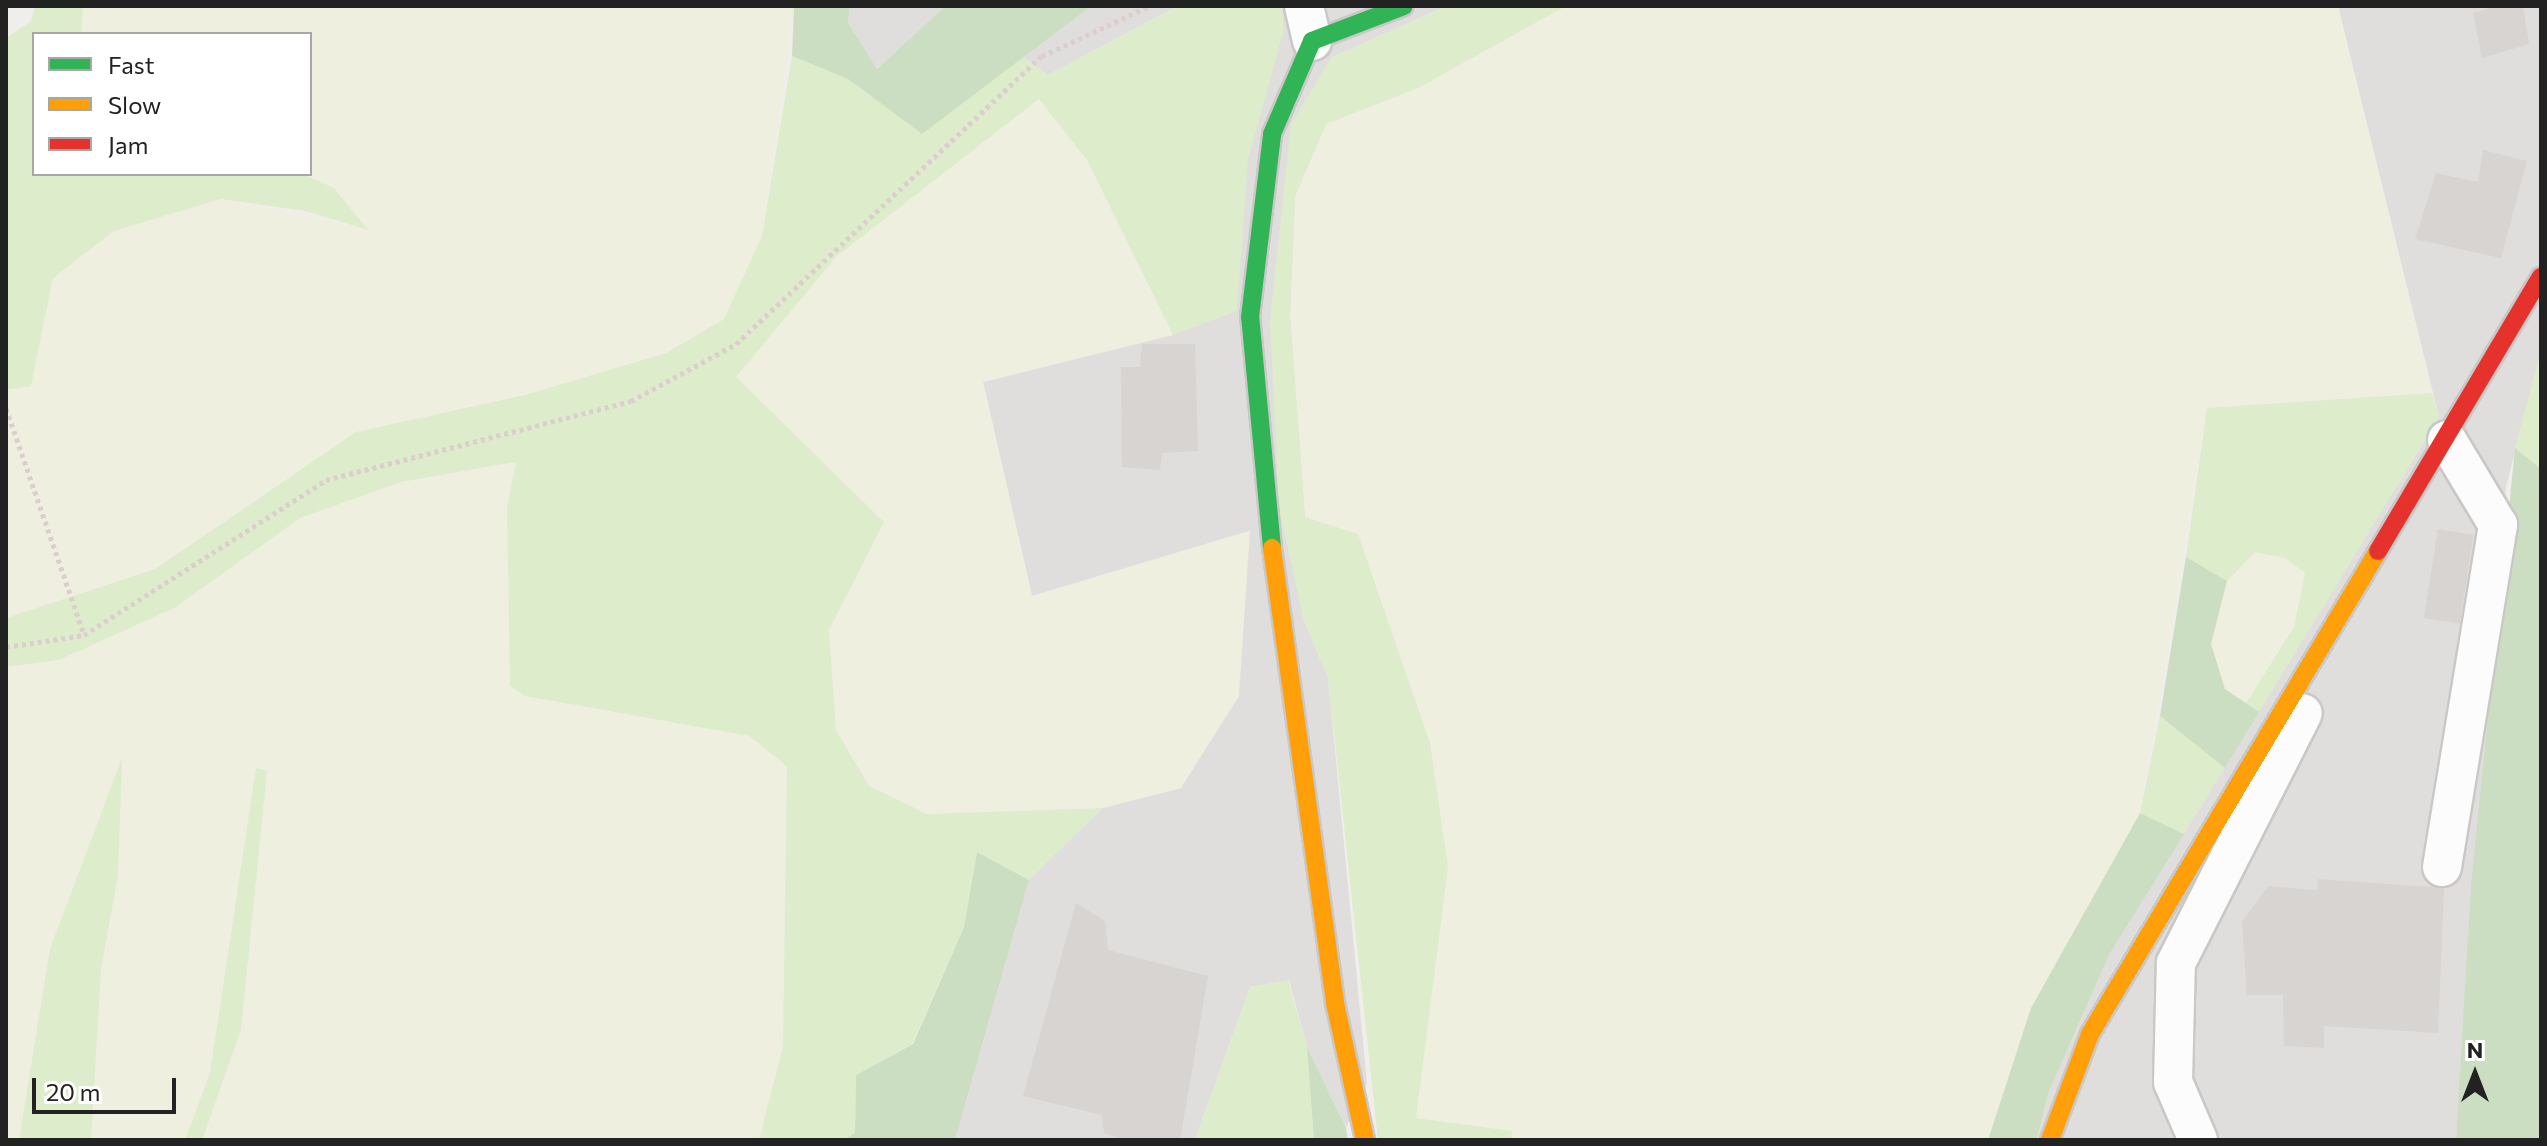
<!DOCTYPE html>
<style>
body{margin:0}
#map{position:relative;width:2547px;height:1146px;overflow:hidden;background:#f0eeeb;font-family:Commissioner,sans-serif}
div>[style]{position:absolute}
[style*='--x']{left:calc(var(--x)*1px);top:calc(var(--y)*1px);width:calc(var(--w)*1px);rotate:calc(var(--a)*1deg)}
.residential>*{inset:0;background:#dfdedc}
.farmland>*{inset:0;background:#efefdf}
.grass>*{inset:0;background:#ddeccb}
.forest>*{inset:0;background:#cbdec1}
.building>*{inset:0;background:#d7d4d2;transform-origin:0 0}
.path>*{height:5px;margin-top:-2.5px;transform-origin:0;background:repeating-linear-gradient(90deg,#dccecd 0 4px,transparent 0 8px)}
.roads{filter:drop-shadow(2px 0 #c9c8c7) drop-shadow(-2px 0 #c9c8c7) drop-shadow(0 2px #c9c8c7) drop-shadow(0 -2px #c9c8c7)}
.street>*{height:38px;margin:-19px;padding:0 19px;transform-origin:19px;border-radius:19px;background:#fdfcfc}
.fast>*{height:18px;margin:-9px;padding:0 9px;transform-origin:9px;border-radius:9px;background:#30b455}
.slow>*{height:18px;margin:-9px;padding:0 9px;transform-origin:9px;border-radius:9px;background:#ff9f0a}
.jam>*{height:18px;margin:-9px;padding:0 9px;transform-origin:9px;border-radius:9px;background:#e5322d}
span{translate:-50% -50%;white-space:nowrap;text-align:center;line-height:1.15;-webkit-text-stroke:8px #fff;paint-order:stroke}
.frame{position:absolute;inset:0;border:8px solid #222;pointer-events:none}
.legend{position:absolute;left:32px;top:32px;width:280px;height:144px;box-sizing:border-box;background:#fff;border:2px solid #a7a7a7;margin:0;padding:10px 14px;list-style:none;font-size:24px;color:#222}
.legend li{display:flex;align-items:center;gap:16px;height:40px}
.legend b{width:40px;border:2px solid #a7a7a7}
.north{position:absolute;left:2435px;top:1034px;width:80px;height:80px;-webkit-text-stroke:6px #fff;paint-order:stroke;rotate:0deg;font-size:22px;font-weight:700;line-height:32px;text-align:center;color:#222}
.north::after{content:'';display:block;margin:auto;width:28px;height:36px;background:#222;clip-path:polygon(50% 0,100% 100%,50% 72%,0 100%)}
.scale{position:absolute;left:32px;top:1078px;width:144px;height:36px;box-sizing:border-box;border:4px solid #222;border-top:0;padding-left:10px;font-size:24px;line-height:28px;white-space:nowrap;color:#222;-webkit-text-stroke:6px #fff;paint-order:stroke}
</style>
<div id="map">
<div class="residential">
<i style="clip-path:polygon(850px 6px,945px 6px,877px 69px,848px 22px)"></i>
<i style="clip-path:polygon(1091px 6px,1446px 6px,1331px 58px,1303px 617px,1328px 678px,1367px 1083px,1346px 1128px,1307px 1047px,1289px 980px,1250px 987px,1195px 1140px,955px 1140px,1029px 880px,1102px 808px,1181px 788px,1249px 531px,1032px 596px,983px 382px,1172px 335px,1170px 10px,1048px 75px,1021px 55px)"></i>
<i style="clip-path:polygon(2338px 6px,2541px 6px,2541px 351px,2506px 487px,2456px 1140px,2037px 1140px,2048px 1094px,2109px 955px,2439px 417px)"></i>
</div>
<div class="farmland">
<i style="clip-path:polygon(83px 6px,794px 6px,762px 236px,724px 319px,666px 353px,284px 479px,155px 569px,6px 618px,6px 390px,31px 386px,53px 278px,114px 231px,221px 199px,367px 229px,334px 188px,303px 174px,310px 174px,310px 34px,81px 34px)"></i>
<i style="clip-path:polygon(1566px 6px,2338px 6px,2432px 393px,2207px 408px,2140px 813px,2031px 1008px,1988px 1140px,1511px 1140px,1511px 1131px,1416px 1119px,1447px 867px,1305px 518px,1290px 315px,1295px 196px,1326px 124px,1418px 88px)"></i>
<i style="clip-path:polygon(1039px 99px,1087px 160px,1173px 335px,983px 382px,1032px 596px,1250px 531px,1239px 696px,1181px 788px,1102px 808px,926px 814px,869px 786px,836px 730px,829px 630px,884px 522px,735px 377px,837px 256px)"></i>
<i style="clip-path:polygon(516px 462px,507px 506px,510px 686px,525px 696px,749px 736px,787px 766px,783px 1046px,759px 1140px,202px 1140px,241px 1030px,267px 772px,257px 768px,210px 1073px,185px 1140px,91px 1140px,101px 970px,118px 875px,122px 761px,50px 949px,19px 1140px,6px 1140px,6px 667px,59px 660px,176px 607px,300px 518px,401px 482px)"></i>
<i style="clip-path:polygon(2255px 552px,2285px 558px,2305px 573px,2294px 627px,2246px 703px,2225px 689px,2211px 644px,2227px 581px)"></i>
</div>
<div class="grass">
<i style="clip-path:polygon(35px 6px,83px 6px,81px 34px,34px 34px,34px 174px,303px 174px,334px 188px,368px 230px,305px 211px,221px 199px,114px 231px,53px 278px,31px 386px,6px 390px,6px 38px,31px 21px)"></i>
<i style="clip-path:polygon(1177px 6px,1282px 6px,1284px 29px,1248px 160px,1237px 311px,1173px 335px,1087px 160px,1039px 99px,837px 256px,736px 377px,884px 522px,829px 630px,836px 730px,869px 786px,927px 814px,1102px 808px,1029px 880px,977px 852px,964px 927px,912px 1044px,856px 1075px,855px 1133px,843px 1140px,759px 1140px,783px 1046px,787px 766px,749px 736px,525px 696px,510px 686px,507px 506px,516px 462px,401px 482px,300px 518px,176px 607px,59px 660px,6px 667px,6px 618px,155px 569px,356px 432px,525px 395px,666px 353px,724px 319px,762px 236px,792px 56px,848px 79px,922px 134px,1021px 55px,1048px 75px)"></i>
<i style="clip-path:polygon(1446px 6px,1566px 6px,1418px 88px,1326px 124px,1295px 196px,1290px 315px,1305px 517px,1358px 534px,1430px 743px,1448px 867px,1416px 1118px,1512px 1131px,1511px 1140px,1378px 1140px,1328px 678px,1303px 617px,1279px 509px,1270px 320px,1291px 124px,1331px 58px)"></i>
<i style="clip-path:polygon(2541px 351px,2541px 469px,2515px 448px)"></i>
<i style="clip-path:polygon(2432px 393px,2439px 417px,2259px 712px,2246px 703px,2294px 627px,2305px 573px,2285px 558px,2255px 552px,2227px 581px,2186px 557px,2207px 408px)"></i>
<i style="clip-path:polygon(2160px 716px,2225px 768px,2184px 834px,2140px 813px)"></i>
<i style="clip-path:polygon(122px 758px,118px 875px,101px 970px,91px 1140px,19px 1140px,50px 949px)"></i>
<i style="clip-path:polygon(256px 768px,267px 771px,241px 1030px,202px 1140px,185px 1140px,210px 1073px)"></i>
<i style="clip-path:polygon(1288px 980px,1307px 1047px,1314px 1140px,1195px 1140px,1250px 987px)"></i>
</div>
<div class="forest">
<i style="clip-path:polygon(794px 6px,850px 6px,848px 22px,877px 69px,945px 6px,1091px 6px,922px 134px,848px 79px,792px 56px)"></i>
<i style="clip-path:polygon(2515px 448px,2541px 469px,2541px 1140px,2456px 1140px,2471px 886px)"></i>
<i style="clip-path:polygon(2186px 557px,2227px 581px,2211px 644px,2225px 689px,2259px 712px,2225px 768px,2160px 716px)"></i>
<i style="clip-path:polygon(2140px 813px,2184px 834px,2109px 955px,2048px 1094px,2037px 1140px,1988px 1140px,2031px 1008px)"></i>
<i style="clip-path:polygon(977px 852px,1029px 880px,955px 1140px,843px 1140px,855px 1133px,856px 1075px,913px 1044px,964px 927px)"></i>
<i style="clip-path:polygon(1307px 1047px,1346px 1128px,1348px 1140px,1314px 1140px)"></i>
</div>
<div class="building">
<i style="clip-path:polygon(2498px 6px,2523px 6px,2529px 44px,2482px 58px,2473px 13px)"></i>
<i style="clip-path:polygon(2483px 150px,2527px 161px,2501px 258px,2415px 239px,2436px 173px,2478px 182px)"></i>
<i style="clip-path:polygon(1142px 344px,1195px 344px,1198px 451px,1162px 453px,1160px 470px,1122px 467px,1121px 367px,1140px 367px)"></i>
<i style="left:2438px;top:529px;width:36px;height:90px;rotate:9deg"></i>
<i style="clip-path:polygon(2318px 879px,2444px 888px,2438px 1033px,2324px 1026px,2324px 1048px,2284px 1046px,2283px 995px,2247px 995px,2242px 922px,2268px 886px,2317px 890px)"></i>
<i style="clip-path:polygon(1076px 903px,1105px 921px,1108px 950px,1208px 976px,1180px 1140px,1124px 1140px,1104px 1133px,1102px 1115px,1023px 1096px)"></i>
</div>
<div class="path">
<i style="--x:6;--y:408;--w:240;--a:71"></i>
<i style="--x:6;--y:647;--w:79;--a:-8.7"></i>
<i style="--x:84;--y:635;--w:287;--a:-32.6"></i>
<i style="--x:326;--y:480;--w:315;--a:-14.5"></i>
<i style="--x:631;--y:401;--w:119;--a:-28.5"></i>
<i style="--x:736;--y:344;--w:420;--a:-43.3"></i>
<i style="--x:1042;--y:56;--w:118;--a:-25"></i>
</div>
<div class="roads">
<div class="street">
<i style="--x:1304;--y:6;--w:36;--a:77"></i>
<i style="--x:2442;--y:867;--w:347;--a:-80.7"></i>
<i style="--x:2498;--y:525;--w:99;--a:-121"></i>
<i style="--x:2198;--y:1140;--w:63;--a:-113.3"></i>
<i style="--x:2173;--y:1082;--w:119;--a:-88.6"></i>
<i style="--x:2176;--y:963;--w:280;--a:-63.1"></i>
</div>
<div class="fast">
<i style="--x:1272;--y:548;--w:232;--a:-95.4"></i>
<i style="--x:1250;--y:317;--w:184;--a:-83.1"></i>
<i style="--x:1272;--y:134;--w:101;--a:-66.7"></i>
<i style="--x:1312;--y:41;--w:98;--a:-20.8"></i>
</div>
<div class="slow">
<i style="--x:1272;--y:548;--w:459;--a:82.1"></i>
<i style="--x:1335;--y:1003;--w:140;--a:77.6"></i>
<i style="--x:2050;--y:1140;--w:113;--a:-69.3"></i>
<i style="--x:2090;--y:1034;--w:562;--a:-59.19"></i>
</div>
<div class="jam">
<i style="--x:2378;--y:551;--w:319;--a:-59.3"></i>
</div>
</div>
<div class="frame"></div>
<ul class="legend">
<li><b style="height:10px;background:#30b455"></b>Fast</li>
<li><b style="height:10px;background:#ff9f0a"></b>Slow</li>
<li><b style="height:10px;background:#e5322d"></b>Jam</li>
</ul>
<div class="north">N</div>
<div class="scale">20 m</div>
</div>
